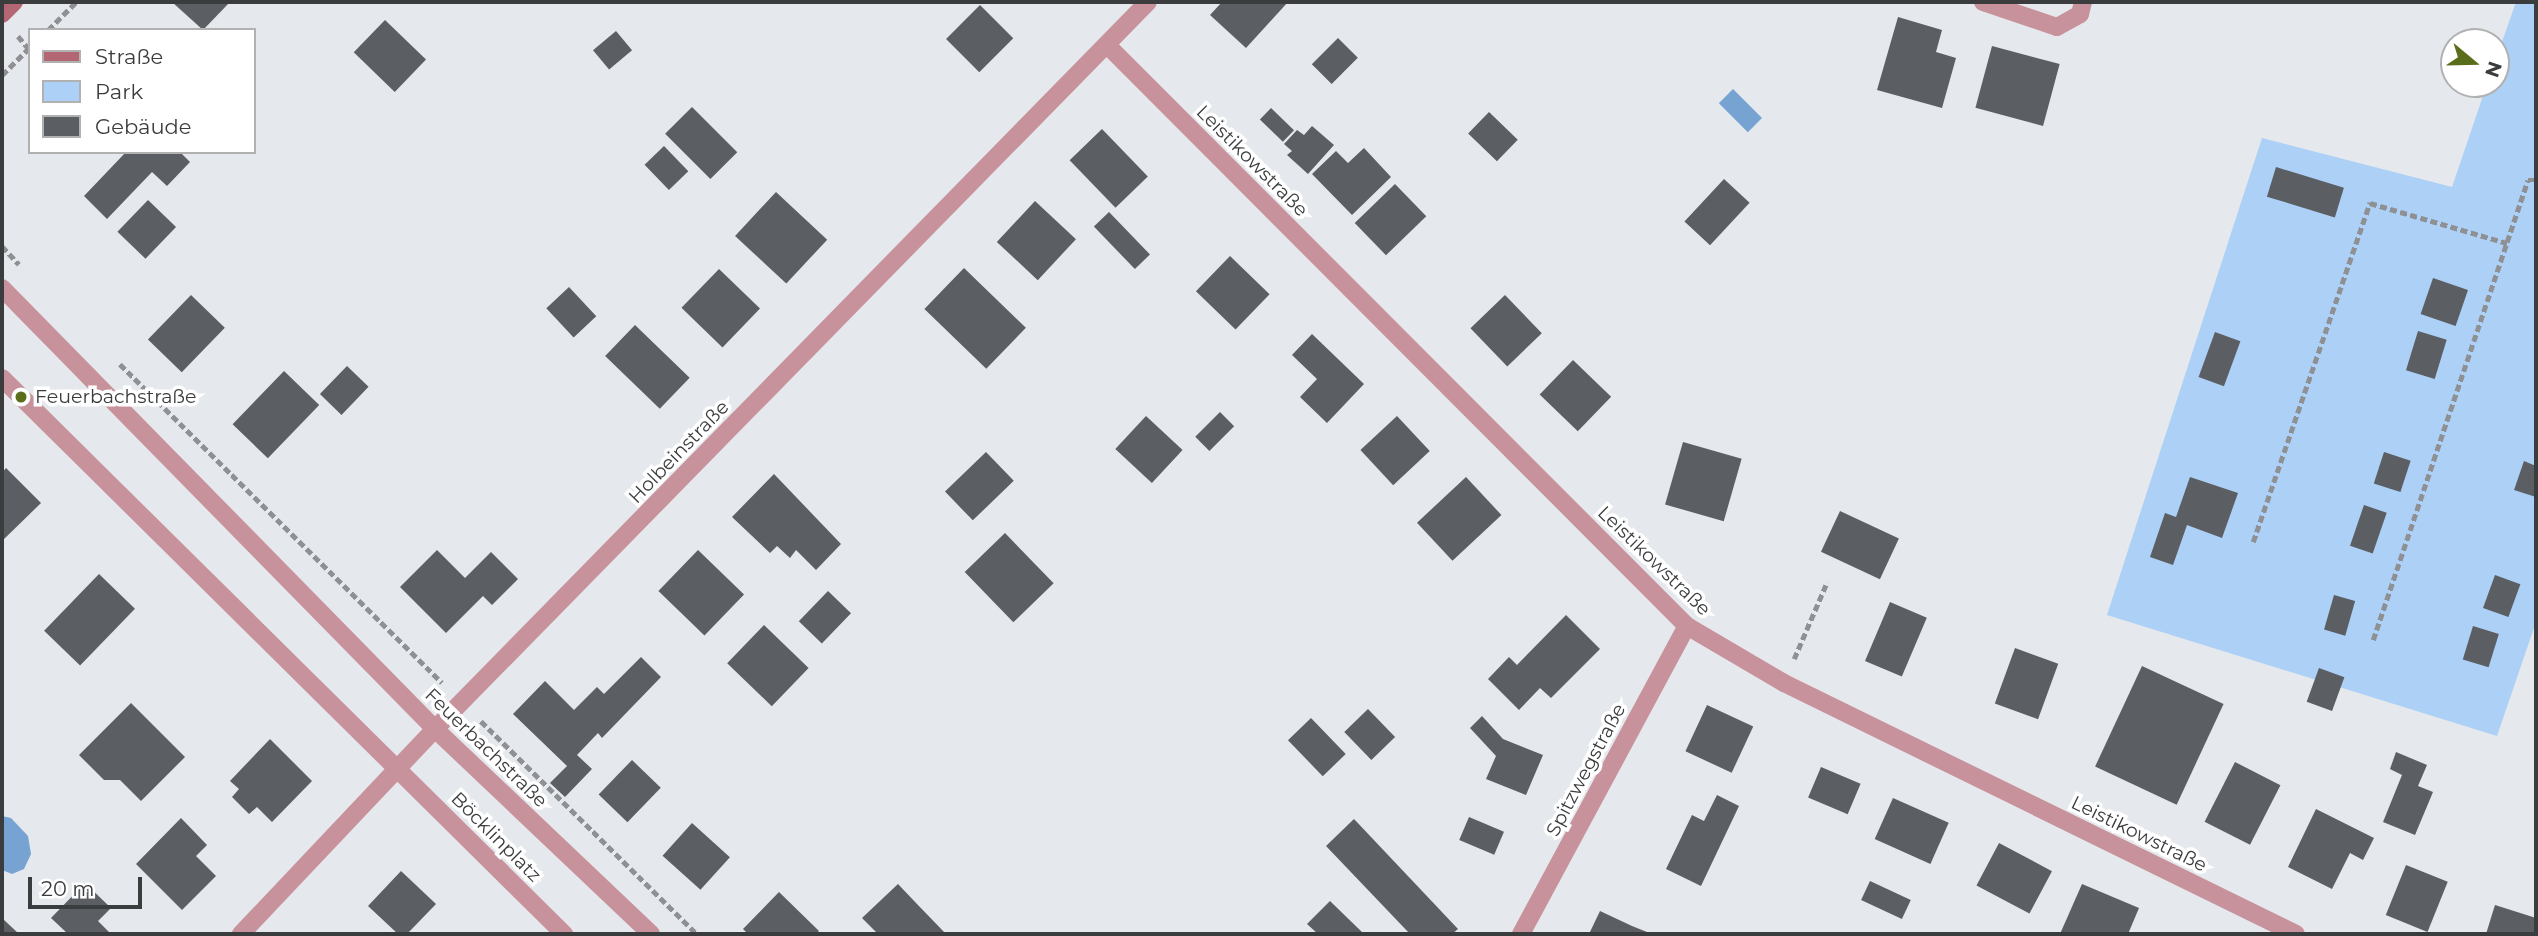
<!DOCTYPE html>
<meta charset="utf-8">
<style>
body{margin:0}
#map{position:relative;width:2538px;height:936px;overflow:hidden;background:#e5e8ec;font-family:Montserrat,sans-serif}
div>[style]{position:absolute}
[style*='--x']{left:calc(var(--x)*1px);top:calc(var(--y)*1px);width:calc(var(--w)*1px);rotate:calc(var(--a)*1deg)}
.green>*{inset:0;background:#acd0f6}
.water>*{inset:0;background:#77a3d2;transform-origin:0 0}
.building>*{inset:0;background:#5b5e62;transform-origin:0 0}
.path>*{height:4.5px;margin-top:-2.25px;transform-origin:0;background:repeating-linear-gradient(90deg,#8e9093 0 7px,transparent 0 10.5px)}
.minor>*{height:18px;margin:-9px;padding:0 9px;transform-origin:9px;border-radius:9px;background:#c7929b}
.secondary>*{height:18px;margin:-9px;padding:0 9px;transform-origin:9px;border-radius:9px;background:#b36775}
.dots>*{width:19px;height:19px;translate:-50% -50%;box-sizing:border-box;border:4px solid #fff;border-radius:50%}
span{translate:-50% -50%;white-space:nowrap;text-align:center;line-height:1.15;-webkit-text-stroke:7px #fff;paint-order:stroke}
.street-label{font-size:19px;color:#3b3c3e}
.poi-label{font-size:19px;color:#3b3c3e}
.left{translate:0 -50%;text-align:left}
.frame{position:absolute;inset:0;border:4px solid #3b3c3e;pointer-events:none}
.legend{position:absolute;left:28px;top:28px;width:228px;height:126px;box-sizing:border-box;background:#fff;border:2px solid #b1b1b2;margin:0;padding:9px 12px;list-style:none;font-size:21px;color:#3b3c3e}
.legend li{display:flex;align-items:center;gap:14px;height:35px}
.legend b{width:35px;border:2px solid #b1b1b2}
.north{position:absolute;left:2440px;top:28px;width:70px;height:70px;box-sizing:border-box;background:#fff;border:2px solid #b1b1b2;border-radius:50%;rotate:109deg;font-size:19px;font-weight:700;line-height:28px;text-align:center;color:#3b3c3e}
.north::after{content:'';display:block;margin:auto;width:24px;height:32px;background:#5a6d1b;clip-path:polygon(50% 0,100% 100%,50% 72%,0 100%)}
.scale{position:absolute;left:28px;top:877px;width:114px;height:32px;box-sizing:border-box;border:4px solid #3b3c3e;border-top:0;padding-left:9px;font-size:21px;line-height:24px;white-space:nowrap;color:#3b3c3e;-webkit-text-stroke:5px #fff;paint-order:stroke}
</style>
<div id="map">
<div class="green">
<i style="clip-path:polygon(2516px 2px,2536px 2px,2536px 622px,2497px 736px,2107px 615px,2262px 138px,2452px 187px,2487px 84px,2496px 84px,2496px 59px)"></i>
</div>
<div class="water">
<i style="left:1733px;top:89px;width:41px;height:20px;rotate:45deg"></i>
<i style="clip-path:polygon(2px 816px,11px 818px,28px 836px,31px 854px,24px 869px,12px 874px,2px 870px)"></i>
</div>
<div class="building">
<i style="clip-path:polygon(172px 2px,230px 2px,203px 30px)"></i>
<i style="clip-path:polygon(1222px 2px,1288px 2px,1246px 48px,1210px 15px)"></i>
<i style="left:980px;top:5px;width:47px;height:48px;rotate:45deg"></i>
<i style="clip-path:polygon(1898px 17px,1942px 30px,1936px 52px,1956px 58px,1942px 108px,1877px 90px)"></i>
<i style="left:385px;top:20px;width:57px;height:45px;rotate:44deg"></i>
<i style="left:616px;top:31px;width:25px;height:30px;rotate:50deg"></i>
<i style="left:1338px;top:38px;width:28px;height:37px;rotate:45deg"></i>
<i style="left:1992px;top:46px;width:70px;height:64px;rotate:15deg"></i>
<i style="left:692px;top:107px;width:64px;height:38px;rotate:45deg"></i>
<i style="left:1271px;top:108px;width:32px;height:16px;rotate:44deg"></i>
<i style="left:1489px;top:112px;width:40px;height:30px;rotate:44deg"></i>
<i style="clip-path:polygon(1312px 126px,1334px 145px,1308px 174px,1287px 155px,1292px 151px,1284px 144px,1297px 130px,1304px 135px)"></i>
<i style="left:1102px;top:129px;width:66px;height:45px;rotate:46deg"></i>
<i style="left:664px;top:146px;width:35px;height:27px;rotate:46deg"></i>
<i style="clip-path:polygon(1364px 148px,1391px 177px,1352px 215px,1312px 174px,1336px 151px,1348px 163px)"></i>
<i style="clip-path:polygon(126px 152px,180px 152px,190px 162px,167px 186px,152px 172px,107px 219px,84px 196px)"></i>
<i style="left:2276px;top:167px;width:71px;height:31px;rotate:17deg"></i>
<i style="left:1724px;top:179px;width:35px;height:58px;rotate:43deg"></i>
<i style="left:1395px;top:184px;width:45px;height:56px;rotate:46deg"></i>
<i style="left:776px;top:192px;width:70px;height:60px;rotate:43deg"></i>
<i style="left:148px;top:200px;width:39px;height:44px;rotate:44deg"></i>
<i style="left:1035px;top:201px;width:56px;height:56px;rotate:43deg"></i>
<i style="left:1109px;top:212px;width:59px;height:21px;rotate:46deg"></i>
<i style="left:1230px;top:256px;width:55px;height:49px;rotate:44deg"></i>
<i style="left:964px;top:268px;width:86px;height:57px;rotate:44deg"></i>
<i style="left:719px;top:269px;width:57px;height:54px;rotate:44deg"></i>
<i style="left:2433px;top:278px;width:37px;height:38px;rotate:19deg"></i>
<i style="left:569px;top:287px;width:40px;height:31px;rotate:47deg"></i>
<i style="left:191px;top:295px;width:47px;height:62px;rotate:44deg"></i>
<i style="left:1505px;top:295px;width:53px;height:48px;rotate:46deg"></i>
<i style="left:635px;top:325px;width:76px;height:43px;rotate:44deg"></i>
<i style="left:2418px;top:331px;width:30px;height:41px;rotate:17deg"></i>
<i style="left:2215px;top:332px;width:27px;height:48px;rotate:20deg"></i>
<i style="clip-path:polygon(1312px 334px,1364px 384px,1327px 423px,1300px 397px,1317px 379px,1292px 355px)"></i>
<i style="left:1573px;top:360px;width:53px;height:48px;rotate:44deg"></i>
<i style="left:347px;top:366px;width:30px;height:39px;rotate:44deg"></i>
<i style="left:284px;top:371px;width:49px;height:74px;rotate:44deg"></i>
<i style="left:1220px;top:412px;width:20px;height:35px;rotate:45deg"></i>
<i style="left:1146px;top:416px;width:50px;height:45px;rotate:43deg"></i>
<i style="left:1397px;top:416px;width:48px;height:50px;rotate:47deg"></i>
<i style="left:1683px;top:442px;width:61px;height:65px;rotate:16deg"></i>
<i style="left:986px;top:452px;width:40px;height:57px;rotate:46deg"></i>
<i style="left:2384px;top:452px;width:28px;height:33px;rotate:18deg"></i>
<i style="clip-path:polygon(2524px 461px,2536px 466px,2536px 497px,2514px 490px)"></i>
<i style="clip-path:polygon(6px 468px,41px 503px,2px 541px,2px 473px)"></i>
<i style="clip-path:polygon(774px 474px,841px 544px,816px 570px,796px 550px,790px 558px,777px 546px,770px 553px,732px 517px)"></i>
<i style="left:1466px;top:477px;width:52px;height:67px;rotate:47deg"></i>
<i style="clip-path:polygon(2190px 477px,2238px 493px,2222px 538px,2187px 525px,2173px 565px,2150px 557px,2165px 513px,2176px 517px)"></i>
<i style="left:2364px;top:505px;width:24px;height:43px;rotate:19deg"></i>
<i style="left:1840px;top:511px;width:65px;height:45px;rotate:25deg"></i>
<i style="left:1005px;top:533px;width:70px;height:56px;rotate:46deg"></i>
<i style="clip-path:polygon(437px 550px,465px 578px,491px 552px,518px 579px,492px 605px,483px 596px,446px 633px,400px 587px)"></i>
<i style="left:698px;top:550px;width:64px;height:57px;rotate:44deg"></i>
<i style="left:99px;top:574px;width:50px;height:79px;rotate:44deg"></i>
<i style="left:2495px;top:575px;width:27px;height:35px;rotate:20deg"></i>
<i style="left:828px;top:591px;width:32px;height:42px;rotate:44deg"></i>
<i style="left:2334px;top:595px;width:22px;height:36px;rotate:16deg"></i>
<i style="left:1890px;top:602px;width:40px;height:64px;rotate:23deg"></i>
<i style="clip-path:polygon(1566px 615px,1600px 649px,1551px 698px,1540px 688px,1519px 710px,1488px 679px,1509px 657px,1517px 665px)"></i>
<i style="left:764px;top:625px;width:62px;height:53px;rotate:44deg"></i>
<i style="left:2473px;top:626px;width:27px;height:35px;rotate:17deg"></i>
<i style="left:2015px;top:648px;width:46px;height:59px;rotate:20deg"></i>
<i style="clip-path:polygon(641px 657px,661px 677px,602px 738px,598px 733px,577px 755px,592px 769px,565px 797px,550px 783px,567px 766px,513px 714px,545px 681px,574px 710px,597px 687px,604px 694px)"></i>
<i style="left:2142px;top:666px;width:90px;height:111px;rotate:25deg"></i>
<i style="left:2319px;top:668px;width:27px;height:36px;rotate:20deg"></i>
<i style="clip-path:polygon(131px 703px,185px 757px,141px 801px,120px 780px,104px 780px,79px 755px)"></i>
<i style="left:1707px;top:705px;width:51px;height:51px;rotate:25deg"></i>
<i style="left:1368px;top:709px;width:39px;height:33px;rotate:46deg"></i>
<i style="clip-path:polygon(1482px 716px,1503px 739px,1543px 755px,1526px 795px,1486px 779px,1496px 756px,1470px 728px)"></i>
<i style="left:1311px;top:718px;width:50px;height:32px;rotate:46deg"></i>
<i style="clip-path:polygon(270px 739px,312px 781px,272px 822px,257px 807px,249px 814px,232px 797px,239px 789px,230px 781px)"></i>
<i style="clip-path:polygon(2396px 752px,2427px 765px,2418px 786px,2433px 792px,2415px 835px,2383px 822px,2402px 775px,2390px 769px)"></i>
<i style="left:632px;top:760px;width:40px;height:48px;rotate:44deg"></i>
<i style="left:2235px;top:762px;width:51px;height:67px;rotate:27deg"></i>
<i style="left:1821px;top:767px;width:43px;height:33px;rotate:23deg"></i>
<i style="clip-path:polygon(1717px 795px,1739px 806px,1701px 886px,1666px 869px,1692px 815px,1704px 821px)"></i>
<i style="left:1893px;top:798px;width:61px;height:45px;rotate:24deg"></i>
<i style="clip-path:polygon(2316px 809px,2374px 838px,2363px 860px,2350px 853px,2332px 889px,2288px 867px)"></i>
<i style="left:1469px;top:817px;width:38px;height:25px;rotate:23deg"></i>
<i style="clip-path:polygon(181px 818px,207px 845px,196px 856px,216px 876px,182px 910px,136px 864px)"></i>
<i style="clip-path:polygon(1354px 819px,1458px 929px,1452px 934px,1410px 934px,1326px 846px)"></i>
<i style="left:692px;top:823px;width:51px;height:44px;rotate:42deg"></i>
<i style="left:1999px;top:843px;width:60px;height:48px;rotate:28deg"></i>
<i style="left:2406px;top:865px;width:45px;height:54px;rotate:22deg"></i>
<i style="clip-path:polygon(401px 871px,436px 904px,407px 934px,398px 934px,368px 906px)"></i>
<i style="left:1870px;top:881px;width:45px;height:21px;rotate:25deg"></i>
<i style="clip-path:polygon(85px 883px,111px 908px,98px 921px,111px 934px,68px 934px,51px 918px)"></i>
<i style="clip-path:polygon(898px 884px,917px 904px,946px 934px,878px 934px,862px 918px)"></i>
<i style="clip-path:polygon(2082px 884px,2139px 908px,2128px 934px,2060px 934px)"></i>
<i style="clip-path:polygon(779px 892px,819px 931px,816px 934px,748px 934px,743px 929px)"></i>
<i style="clip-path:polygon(1330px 901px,1364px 934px,1318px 934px,1307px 924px)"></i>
<i style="clip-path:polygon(2495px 905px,2536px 918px,2536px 934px,2486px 934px)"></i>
<i style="clip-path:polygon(1600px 911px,1632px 926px,1652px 934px,1589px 934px)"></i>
<i style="clip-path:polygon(2px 918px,19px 934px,2px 934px)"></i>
</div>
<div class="path">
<i style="--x:48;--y:30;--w:40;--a:-45"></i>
<i style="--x:18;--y:36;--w:17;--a:50"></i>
<i style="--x:2;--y:75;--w:40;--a:-45"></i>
<i style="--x:2;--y:246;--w:25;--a:47"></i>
<i style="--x:120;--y:364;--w:453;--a:44.7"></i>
<i style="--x:2253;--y:542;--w:359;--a:-71"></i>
<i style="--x:2370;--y:203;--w:143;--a:16.3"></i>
<i style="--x:2373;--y:640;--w:485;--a:-71.4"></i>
<i style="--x:2528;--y:180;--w:8;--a:0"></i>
<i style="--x:1794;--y:659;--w:84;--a:-66.8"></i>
<i style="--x:481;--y:721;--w:303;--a:44.6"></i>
</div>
<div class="minor">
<i style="--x:1983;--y:2;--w:78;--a:18.7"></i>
<i style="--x:2057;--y:27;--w:26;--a:-29"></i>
<i style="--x:2080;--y:14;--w:12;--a:-76"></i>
<i style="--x:1107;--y:45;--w:821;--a:45.05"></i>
<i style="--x:1687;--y:626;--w:113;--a:30.4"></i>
<i style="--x:1784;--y:683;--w:570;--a:26.12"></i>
<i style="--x:2;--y:288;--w:618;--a:45.52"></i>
<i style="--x:435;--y:729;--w:298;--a:43.5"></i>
<i style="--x:2;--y:378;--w:791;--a:44.69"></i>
<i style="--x:241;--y:934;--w:282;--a:-46.6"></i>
<i style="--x:435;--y:729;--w:1018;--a:-45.56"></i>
<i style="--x:1521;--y:934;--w:350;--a:-61.7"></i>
</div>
<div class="secondary">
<i style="--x:2;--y:14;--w:17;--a:-45"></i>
</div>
<div class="dots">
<i style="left:21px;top:397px;background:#5a6d1b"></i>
</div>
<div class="street-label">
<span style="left:1252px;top:161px;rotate:45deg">Leistikowstraße</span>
<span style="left:679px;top:452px;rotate:-46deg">Holbeinstraße</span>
<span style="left:1654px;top:561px;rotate:44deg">Leistikowstraße</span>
<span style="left:486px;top:748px;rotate:44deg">Feuerbachstraße</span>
<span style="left:1586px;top:770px;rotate:-62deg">Spitzwegstraße</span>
<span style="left:2139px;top:834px;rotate:26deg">Leistikowstraße</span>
<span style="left:496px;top:837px;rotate:45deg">Böcklinplatz</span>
</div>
<div class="poi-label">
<span class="left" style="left:35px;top:397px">Feuerbachstraße</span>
</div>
<div class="frame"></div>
<ul class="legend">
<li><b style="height:9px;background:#b36775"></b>Straße</li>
<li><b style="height:19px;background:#acd0f6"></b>Park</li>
<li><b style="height:19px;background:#5b5e62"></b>Gebäude</li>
</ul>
<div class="north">N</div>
<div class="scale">20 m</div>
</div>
